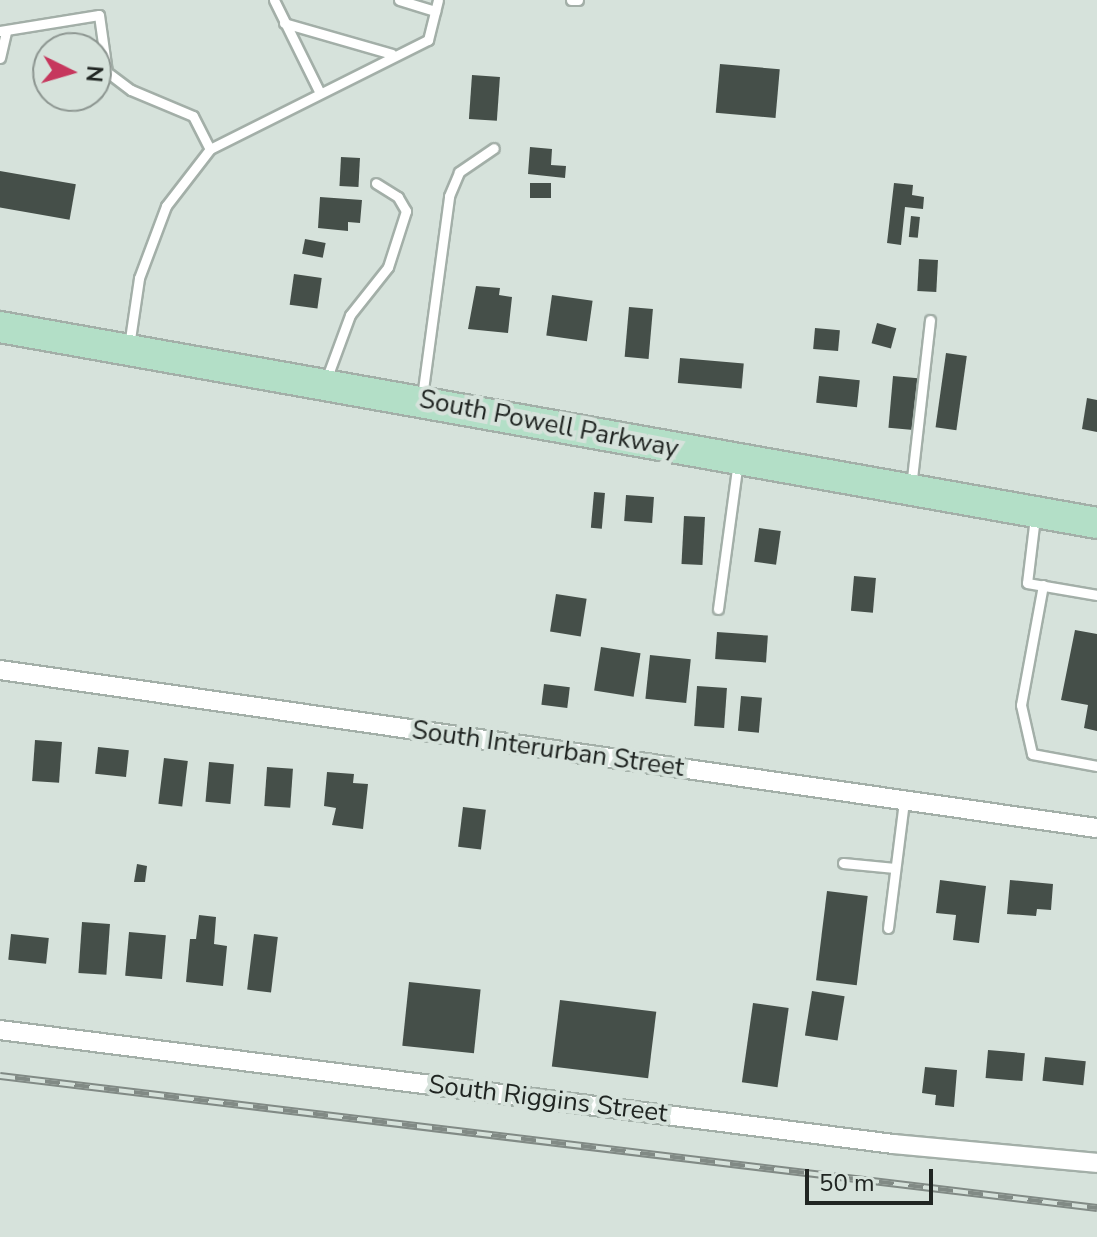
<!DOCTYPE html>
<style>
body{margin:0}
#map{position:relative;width:1097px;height:1237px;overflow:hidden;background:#d6e2db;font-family:"Nunito Sans",sans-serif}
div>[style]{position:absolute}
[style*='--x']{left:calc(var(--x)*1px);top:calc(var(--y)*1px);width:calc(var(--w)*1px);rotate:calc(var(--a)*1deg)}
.building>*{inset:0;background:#454f49;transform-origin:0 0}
.roads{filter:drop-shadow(2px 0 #a3afa8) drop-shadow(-2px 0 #a3afa8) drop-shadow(0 2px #a3afa8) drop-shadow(0 -2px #a3afa8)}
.lane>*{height:9px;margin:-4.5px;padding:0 4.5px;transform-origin:4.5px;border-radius:4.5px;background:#fff}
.street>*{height:18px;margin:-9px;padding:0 9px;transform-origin:9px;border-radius:9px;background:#fff}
.primary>*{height:30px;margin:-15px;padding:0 15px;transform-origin:15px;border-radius:15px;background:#b3dfc7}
.rail>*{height:8px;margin-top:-4px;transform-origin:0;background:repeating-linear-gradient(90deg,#d6e2db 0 15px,#818a85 0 30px);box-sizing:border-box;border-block:2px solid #818a85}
span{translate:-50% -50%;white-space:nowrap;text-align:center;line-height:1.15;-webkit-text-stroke:8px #d6e2db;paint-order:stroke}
.street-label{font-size:26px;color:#202522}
.north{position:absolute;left:32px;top:32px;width:80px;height:80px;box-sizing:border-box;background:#d6e2db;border:2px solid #8d9691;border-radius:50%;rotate:95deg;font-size:22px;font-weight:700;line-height:32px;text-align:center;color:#202522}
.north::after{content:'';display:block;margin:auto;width:28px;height:36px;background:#c6375d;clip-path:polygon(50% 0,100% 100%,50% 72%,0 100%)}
.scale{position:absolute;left:805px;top:1169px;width:128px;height:36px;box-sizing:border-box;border:4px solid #202522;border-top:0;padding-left:10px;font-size:24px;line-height:28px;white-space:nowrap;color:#202522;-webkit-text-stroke:6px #d6e2db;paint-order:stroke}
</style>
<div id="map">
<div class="building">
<i style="left:720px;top:64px;width:60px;height:49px;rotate:5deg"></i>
<i style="left:472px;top:75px;width:28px;height:44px;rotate:4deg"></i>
<i style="clip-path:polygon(530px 147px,552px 149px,551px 165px,566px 166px,565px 178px,528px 174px)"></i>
<i style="left:341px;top:157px;width:19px;height:29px;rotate:3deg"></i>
<i style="left:0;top:171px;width:77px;height:36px;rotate:10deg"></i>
<i style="left:530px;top:183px;width:21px;height:15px"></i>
<i style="clip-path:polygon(894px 183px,913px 185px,912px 195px,924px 197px,923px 209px,905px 207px,901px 245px,887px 243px)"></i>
<i style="clip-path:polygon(320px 197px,362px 200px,360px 223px,348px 222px,348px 231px,318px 228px)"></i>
<i style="left:911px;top:216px;width:9px;height:21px;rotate:6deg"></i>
<i style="left:305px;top:239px;width:21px;height:15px;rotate:11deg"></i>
<i style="left:919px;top:259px;width:19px;height:32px;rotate:3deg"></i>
<i style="left:294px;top:274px;width:28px;height:31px;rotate:8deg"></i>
<i style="clip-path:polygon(476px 286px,500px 288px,499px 295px,512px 297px,508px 333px,468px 329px)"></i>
<i style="left:552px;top:295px;width:41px;height:41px;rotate:8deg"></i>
<i style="left:629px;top:307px;width:24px;height:50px;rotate:5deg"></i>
<i style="left:877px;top:323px;width:20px;height:21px;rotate:15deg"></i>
<i style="left:815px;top:328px;width:25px;height:21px;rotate:5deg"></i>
<i style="left:946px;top:353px;width:21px;height:75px;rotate:8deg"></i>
<i style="left:680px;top:358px;width:64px;height:25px;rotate:5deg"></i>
<i style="left:819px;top:376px;width:41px;height:27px;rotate:6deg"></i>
<i style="left:893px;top:376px;width:25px;height:52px;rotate:5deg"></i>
<i style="clip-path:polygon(1087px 398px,1097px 400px,1097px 432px,1082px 429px)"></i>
<i style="left:594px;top:492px;width:11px;height:36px;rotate:5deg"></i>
<i style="left:626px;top:495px;width:28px;height:26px;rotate:4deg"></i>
<i style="left:684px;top:516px;width:21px;height:48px;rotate:3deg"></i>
<i style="left:759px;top:528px;width:22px;height:34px;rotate:8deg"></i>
<i style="left:854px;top:576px;width:22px;height:35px;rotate:5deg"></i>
<i style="left:556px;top:594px;width:31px;height:38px;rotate:9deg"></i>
<i style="clip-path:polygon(1075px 630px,1097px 634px,1097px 731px,1084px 728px,1088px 705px,1061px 700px)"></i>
<i style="left:717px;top:632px;width:51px;height:27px;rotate:4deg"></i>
<i style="left:601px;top:647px;width:40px;height:44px;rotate:9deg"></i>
<i style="left:650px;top:655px;width:41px;height:44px;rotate:6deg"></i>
<i style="left:544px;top:684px;width:26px;height:21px;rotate:7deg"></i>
<i style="left:697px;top:686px;width:30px;height:40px;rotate:4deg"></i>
<i style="left:741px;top:696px;width:21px;height:35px;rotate:5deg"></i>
<i style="left:35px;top:740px;width:27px;height:41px;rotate:4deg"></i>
<i style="left:98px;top:747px;width:31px;height:27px;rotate:6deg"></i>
<i style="left:164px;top:758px;width:24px;height:46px;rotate:7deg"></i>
<i style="left:209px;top:762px;width:25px;height:40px;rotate:5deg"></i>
<i style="left:267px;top:767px;width:26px;height:39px;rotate:4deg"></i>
<i style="clip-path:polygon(327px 772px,354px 774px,353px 783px,368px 784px,363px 829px,332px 825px,336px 808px,324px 806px)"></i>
<i style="left:463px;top:807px;width:23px;height:40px;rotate:7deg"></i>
<i style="clip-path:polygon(137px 864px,147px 866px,145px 882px,134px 882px)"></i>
<i style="clip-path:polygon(940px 880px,986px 886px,979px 943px,953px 940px,956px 915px,936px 913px)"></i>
<i style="clip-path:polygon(1010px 880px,1053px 884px,1051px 910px,1037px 909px,1036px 916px,1007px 914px)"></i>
<i style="left:827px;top:891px;width:41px;height:90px;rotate:7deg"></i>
<i style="clip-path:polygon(199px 915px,216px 917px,214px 944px,227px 946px,223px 986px,186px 982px,190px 939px,196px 939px)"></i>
<i style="left:82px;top:922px;width:28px;height:51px;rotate:4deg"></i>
<i style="left:129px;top:932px;width:37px;height:44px;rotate:5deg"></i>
<i style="left:11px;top:934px;width:38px;height:26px;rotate:6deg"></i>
<i style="left:254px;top:934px;width:24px;height:56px;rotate:7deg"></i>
<i style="left:409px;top:982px;width:72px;height:64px;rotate:6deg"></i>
<i style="left:812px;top:991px;width:33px;height:45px;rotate:9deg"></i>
<i style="left:560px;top:1000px;width:97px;height:67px;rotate:7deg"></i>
<i style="left:753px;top:1003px;width:36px;height:80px;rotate:8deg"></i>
<i style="left:988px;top:1050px;width:37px;height:28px;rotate:5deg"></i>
<i style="left:1045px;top:1057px;width:41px;height:24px;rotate:6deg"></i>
<i style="clip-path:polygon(925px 1067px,957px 1070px,954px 1107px,935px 1105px,936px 1095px,922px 1093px)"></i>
</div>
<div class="roads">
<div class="lane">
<i style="--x:274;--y:0;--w:102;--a:63.7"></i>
<i style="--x:399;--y:0;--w:38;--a:17"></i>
<i style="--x:571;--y:0;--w:7;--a:0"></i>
<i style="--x:284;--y:23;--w:112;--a:16"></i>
<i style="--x:0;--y:31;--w:100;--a:-9.2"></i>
<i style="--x:99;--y:15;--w:58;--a:82"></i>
<i style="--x:107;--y:72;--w:30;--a:37"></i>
<i style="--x:131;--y:90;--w:67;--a:22.8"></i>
<i style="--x:193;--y:116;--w:37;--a:63"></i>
<i style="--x:0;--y:58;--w:28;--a:-77"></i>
<i style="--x:129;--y:346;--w:69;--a:-81.6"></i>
<i style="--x:139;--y:278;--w:77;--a:-69.4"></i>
<i style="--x:166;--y:206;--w:72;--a:-52.3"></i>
<i style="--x:210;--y:149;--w:244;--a:-26.6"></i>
<i style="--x:428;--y:40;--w:41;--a:-76"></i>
<i style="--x:326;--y:380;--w:69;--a:-69.7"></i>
<i style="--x:350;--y:315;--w:61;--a:-51.6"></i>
<i style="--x:388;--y:267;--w:59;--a:-72.2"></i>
<i style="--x:406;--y:211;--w:16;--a:-120"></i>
<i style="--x:398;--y:197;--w:26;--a:-148"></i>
<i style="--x:422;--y:397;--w:203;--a:-82.3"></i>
<i style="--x:449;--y:196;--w:26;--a:-67"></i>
<i style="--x:459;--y:172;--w:42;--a:-34.4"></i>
<i style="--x:911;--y:487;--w:168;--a:-83.5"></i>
<i style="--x:1035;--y:517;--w:66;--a:96.9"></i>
<i style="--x:1027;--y:583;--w:71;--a:9.7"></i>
<i style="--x:1043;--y:585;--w:122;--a:100.4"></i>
<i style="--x:1021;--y:705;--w:50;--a:77.3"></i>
<i style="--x:1032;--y:754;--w:66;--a:10.5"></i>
<i style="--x:718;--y:609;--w:148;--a:-82.3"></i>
<i style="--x:843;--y:863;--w:52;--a:5.5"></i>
<i style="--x:888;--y:928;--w:128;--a:-82.8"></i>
</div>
<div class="street">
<i style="--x:0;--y:670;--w:1108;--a:8.2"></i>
<i style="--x:0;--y:1030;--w:901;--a:7.27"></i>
<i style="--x:894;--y:1144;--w:204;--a:5.3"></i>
</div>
<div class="primary">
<i style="--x:0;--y:327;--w:1114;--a:10.13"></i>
</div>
</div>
<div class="rail">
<i style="--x:0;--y:1076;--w:1105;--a:6.86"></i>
</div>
<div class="street-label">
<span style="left:549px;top:424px;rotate:11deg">South Powell Parkway</span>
<span style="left:548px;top:749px;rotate:8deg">South Interurban Street</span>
<span style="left:548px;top:1099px;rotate:7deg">South Riggins Street</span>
</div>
<div class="north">N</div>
<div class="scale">50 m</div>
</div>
